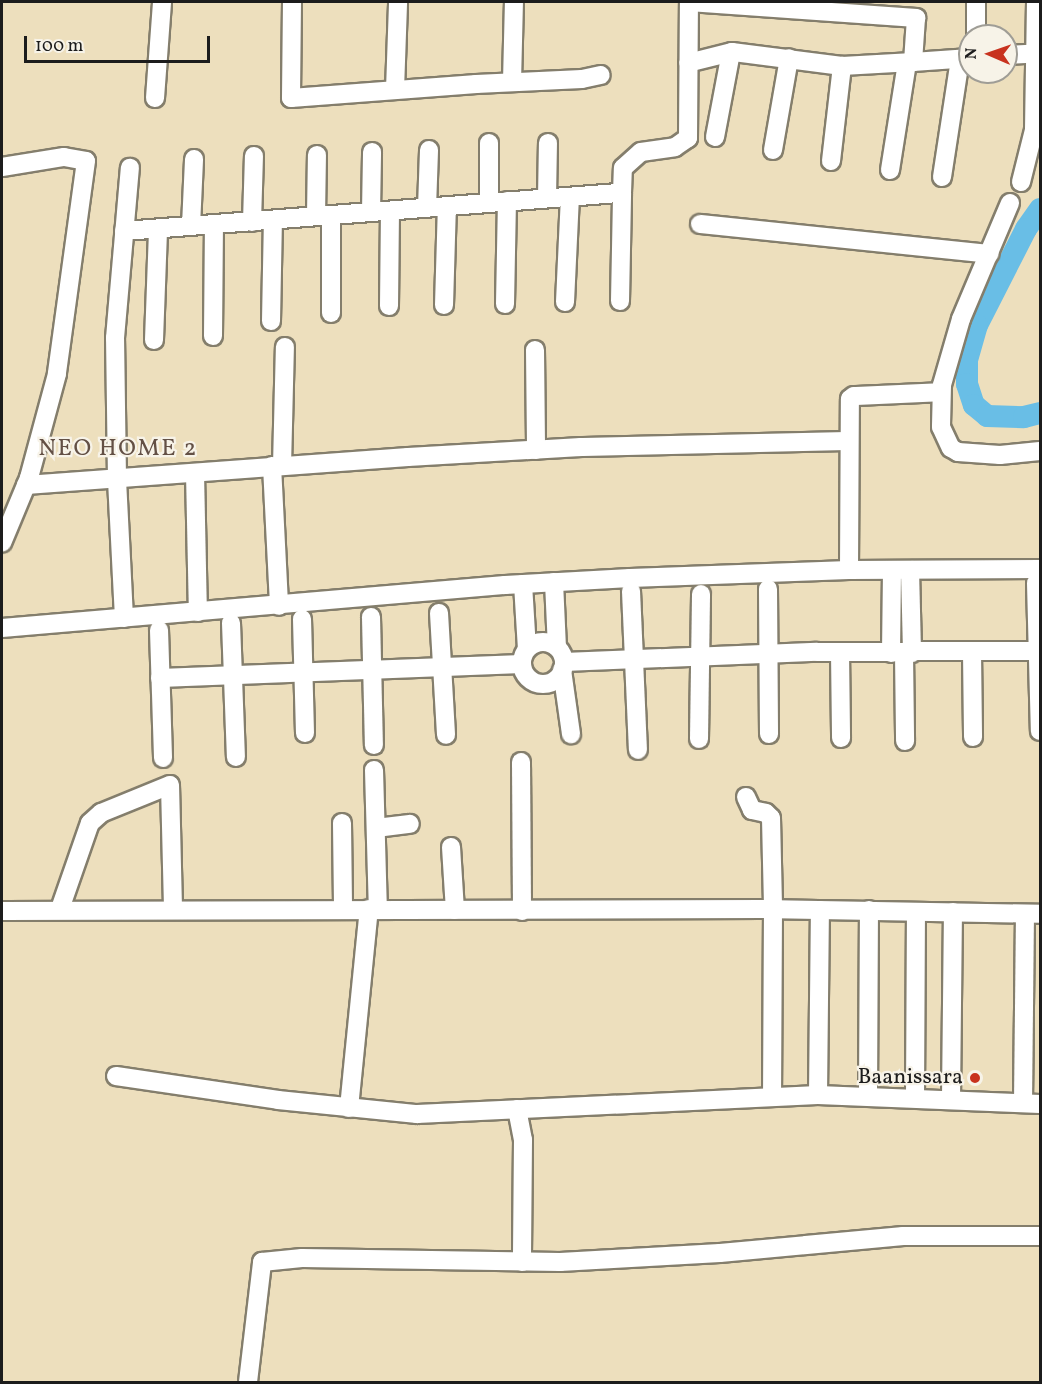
<!DOCTYPE html>
<style>
body{margin:0}
#map{position:relative;width:1042px;height:1384px;overflow:hidden;background:#eddfbd;font-family:Vollkorn,serif}
div>[style]{position:absolute}
[style*='--x']{left:calc(var(--x)*1px);top:calc(var(--y)*1px);width:calc(var(--w)*1px);rotate:calc(var(--a)*1deg)}
.river>*{height:22px;margin:-11px;padding:0 11px;transform-origin:11px;border-radius:11px;background:#69bee6}
.roads{filter:drop-shadow(2px 0 #847e6c) drop-shadow(-2px 0 #847e6c) drop-shadow(0 2px #847e6c) drop-shadow(0 -2px #847e6c)}
.minor>*{height:18px;margin:-9px;padding:0 9px;transform-origin:9px;border-radius:9px;background:#fff}
.minor>.ring{margin:-9px;padding:0;box-sizing:content-box;background:none;border:18px solid #fff;border-radius:50%}
.dots>*{width:16px;height:16px;translate:-50% -50%;box-sizing:border-box;border:3px solid #f7f3e8;border-radius:50%}
span{translate:-50% -50%;white-space:nowrap;text-align:center;line-height:1.15;-webkit-text-stroke:4.5px #f7f3e8;paint-order:stroke}
.poi-label{font-size:22px;color:#1c1c1c}
.right{translate:-100% -50%;text-align:right}
.neighbourhood-label{font-size:24px;color:#635045;letter-spacing:1.5px}
.frame{position:absolute;inset:0;border:3px solid #1c1c1c;pointer-events:none}
.north{position:absolute;left:958px;top:24px;width:60px;height:60px;box-sizing:border-box;background:#f7f3e8;border:2px solid #9f9d96;border-radius:50%;rotate:272deg;font-size:16px;font-weight:700;line-height:24px;text-align:center;color:#1c1c1c}
.north::after{content:'';display:block;margin:auto;width:21px;height:27px;background:#c8321e;clip-path:polygon(50% 0,100% 100%,50% 72%,0 100%)}
.scale{position:absolute;left:24px;top:36px;width:186px;height:27px;box-sizing:border-box;border:3px solid #1c1c1c;border-top:0;padding-left:8px;font-size:18px;line-height:21px;white-space:nowrap;color:#1c1c1c;-webkit-text-stroke:4px #f7f3e8;paint-order:stroke}
</style>
<div id="map">
<div class="river">
<i style="--x:1040;--y:209;--w:24;--a:125"></i>
<i style="--x:1026;--y:229;--w:108;--a:117"></i>
<i style="--x:977;--y:325;--w:36;--a:106"></i>
<i style="--x:967;--y:360;--w:24;--a:90"></i>
<i style="--x:967;--y:384;--w:22;--a:72"></i>
<i style="--x:974;--y:405;--w:17;--a:40"></i>
<i style="--x:987;--y:416;--w:37;--a:2"></i>
<i style="--x:1024;--y:417;--w:16;--a:-14"></i>
</div>
<div class="roads">
<div class="minor">
<i style="--x:292;--y:2;--w:96;--a:90.6"></i>
<i style="--x:291;--y:98;--w:186;--a:-4.3"></i>
<i style="--x:476;--y:84;--w:106;--a:-2.7"></i>
<i style="--x:582;--y:79;--w:19;--a:-12"></i>
<i style="--x:976;--y:2;--w:34;--a:90"></i>
<i style="--x:1006;--y:55;--w:34;--a:-3"></i>
<i style="--x:913;--y:62;--w:57;--a:-4"></i>
<i style="--x:512;--y:82;--w:80;--a:-88.6"></i>
<i style="--x:395;--y:90;--w:88;--a:-88"></i>
<i style="--x:155;--y:98;--w:96;--a:-85.8"></i>
<i style="--x:715;--y:137;--w:86;--a:-79.3"></i>
<i style="--x:773;--y:150;--w:93;--a:-80.1"></i>
<i style="--x:831;--y:161;--w:96;--a:-83.4"></i>
<i style="--x:2;--y:167;--w:63;--a:-9.2"></i>
<i style="--x:64;--y:157;--w:22;--a:10"></i>
<i style="--x:86;--y:161;--w:215;--a:97.8"></i>
<i style="--x:57;--y:374;--w:108;--a:105.1"></i>
<i style="--x:29;--y:478;--w:70;--a:112.6"></i>
<i style="--x:890;--y:170;--w:108;--a:-81"></i>
<i style="--x:942;--y:177;--w:119;--a:-81.3"></i>
<i style="--x:1021;--y:182;--w:54;--a:-76"></i>
<i style="--x:1034;--y:130;--w:128;--a:-89.1"></i>
<i style="--x:547;--y:198;--w:55;--a:-89"></i>
<i style="--x:489;--y:203;--w:60;--a:-90"></i>
<i style="--x:1010;--y:203;--w:126;--a:112.9"></i>
<i style="--x:961;--y:319;--w:69;--a:106.1"></i>
<i style="--x:942;--y:385;--w:42;--a:91.4"></i>
<i style="--x:941;--y:427;--w:23;--a:65"></i>
<i style="--x:951;--y:448;--w:8;--a:30"></i>
<i style="--x:958;--y:452;--w:42;--a:4.1"></i>
<i style="--x:1000;--y:455;--w:40;--a:-5.7"></i>
<i style="--x:427;--y:208;--w:58;--a:-88"></i>
<i style="--x:371;--y:212;--w:60;--a:-89"></i>
<i style="--x:316;--y:216;--w:61;--a:-89.1"></i>
<i style="--x:252;--y:222;--w:66;--a:-88.3"></i>
<i style="--x:700;--y:224;--w:291;--a:5.9"></i>
<i style="--x:191;--y:226;--w:67;--a:-87.4"></i>
<i style="--x:124;--y:231;--w:499;--a:-4.4"></i>
<i style="--x:622;--y:193;--w:25;--a:-88"></i>
<i style="--x:623;--y:168;--w:24;--a:-42"></i>
<i style="--x:641;--y:152;--w:34;--a:-8"></i>
<i style="--x:675;--y:147;--w:16;--a:-35"></i>
<i style="--x:688;--y:138;--w:136;--a:-89.6"></i>
<i style="--x:689;--y:2;--w:228;--a:4"></i>
<i style="--x:916;--y:18;--w:44;--a:93.9"></i>
<i style="--x:913;--y:62;--w:71;--a:176.8"></i>
<i style="--x:842;--y:66;--w:111;--a:-172.7"></i>
<i style="--x:732;--y:52;--w:45;--a:166"></i>
<i style="--x:620;--y:301;--w:108;--a:-88.9"></i>
<i style="--x:565;--y:302;--w:105;--a:-87.3"></i>
<i style="--x:505;--y:304;--w:103;--a:-88.9"></i>
<i style="--x:444;--y:305;--w:99;--a:-88.3"></i>
<i style="--x:389;--y:306;--w:95;--a:-89.4"></i>
<i style="--x:331;--y:313;--w:98;--a:-90"></i>
<i style="--x:271;--y:321;--w:101;--a:-88.9"></i>
<i style="--x:213;--y:336;--w:112;--a:-89.5"></i>
<i style="--x:154;--y:340;--w:111;--a:-87.9"></i>
<i style="--x:535;--y:350;--w:100;--a:89.4"></i>
<i style="--x:272;--y:466;--w:140;--a:87.1"></i>
<i style="--x:282;--y:466;--w:119;--a:-88.6"></i>
<i style="--x:195;--y:473;--w:139;--a:88.8"></i>
<i style="--x:26;--y:485;--w:383;--a:-4.2"></i>
<i style="--x:408;--y:457;--w:173;--a:-3.3"></i>
<i style="--x:581;--y:447;--w:268;--a:-1.3"></i>
<i style="--x:849;--y:570;--w:171;--a:-89.7"></i>
<i style="--x:850;--y:399;--w:5;--a:-37"></i>
<i style="--x:854;--y:396;--w:87;--a:-2.6"></i>
<i style="--x:910;--y:570;--w:83;--a:88.6"></i>
<i style="--x:554;--y:582;--w:65;--a:87.4"></i>
<i style="--x:1036;--y:583;--w:148;--a:88.5"></i>
<i style="--x:523;--y:584;--w:65;--a:86.5"></i>
<i style="--x:768;--y:589;--w:145;--a:89.6"></i>
<i style="--x:631;--y:591;--w:159;--a:87.5"></i>
<i style="--x:439;--y:613;--w:122;--a:86.7"></i>
<i style="--x:371;--y:617;--w:128;--a:88.7"></i>
<i style="--x:124;--y:618;--w:139;--a:-92.9"></i>
<i style="--x:117;--y:479;--w:141;--a:-90.8"></i>
<i style="--x:115;--y:338;--w:171;--a:-85"></i>
<i style="--x:302;--y:619;--w:114;--a:88.5"></i>
<i style="--x:231;--y:623;--w:134;--a:87.9"></i>
<i style="--x:2;--y:628;--w:505;--a:-4.89"></i>
<i style="--x:505;--y:585;--w:125;--a:-3.2"></i>
<i style="--x:630;--y:578;--w:219;--a:-2.1"></i>
<i style="--x:849;--y:570;--w:191;--a:-0.3"></i>
<i style="--x:159;--y:630;--w:128;--a:88.2"></i>
<i class="ring" style="left:522px;top:642px;width:24px;height:24px"></i>
<i style="--x:840;--y:652;--w:86;--a:89.3"></i>
<i style="--x:972;--y:652;--w:85;--a:89.3"></i>
<i style="--x:891;--y:653;--w:82;--a:-89.3"></i>
<i style="--x:904;--y:653;--w:88;--a:89.3"></i>
<i style="--x:564;--y:662;--w:253;--a:-2.3"></i>
<i style="--x:817;--y:652;--w:223;--a:-0.3"></i>
<i style="--x:562;--y:670;--w:65;--a:82"></i>
<i style="--x:160;--y:678;--w:362;--a:-2.2"></i>
<i style="--x:699;--y:739;--w:145;--a:-89.2"></i>
<i style="--x:521;--y:762;--w:149;--a:89.6"></i>
<i style="--x:374;--y:770;--w:139;--a:88.4"></i>
<i style="--x:746;--y:797;--w:14;--a:65"></i>
<i style="--x:752;--y:810;--w:14;--a:12"></i>
<i style="--x:766;--y:813;--w:7;--a:45"></i>
<i style="--x:771;--y:818;--w:91;--a:88.7"></i>
<i style="--x:773;--y:909;--w:188;--a:90.3"></i>
<i style="--x:342;--y:823;--w:85;--a:89.3"></i>
<i style="--x:376;--y:828;--w:34;--a:-7"></i>
<i style="--x:451;--y:847;--w:63;--a:86.4"></i>
<i style="--x:60;--y:909;--w:91;--a:-70.8"></i>
<i style="--x:90;--y:823;--w:15;--a:-42"></i>
<i style="--x:101;--y:813;--w:74;--a:-22.1"></i>
<i style="--x:170;--y:785;--w:124;--a:88.6"></i>
<i style="--x:2;--y:911;--w:761;--a:-0.15"></i>
<i style="--x:763;--y:909;--w:277;--a:1"></i>
<i style="--x:116;--y:1076;--w:164;--a:8.4"></i>
<i style="--x:278;--y:1100;--w:140;--a:5.8"></i>
<i style="--x:417;--y:1114;--w:401;--a:-2.7"></i>
<i style="--x:818;--y:1095;--w:222;--a:2.3"></i>
<i style="--x:818;--y:1095;--w:185;--a:-89.4"></i>
<i style="--x:868;--y:1096;--w:186;--a:-89.7"></i>
<i style="--x:915;--y:1098;--w:186;--a:-89.7"></i>
<i style="--x:951;--y:1099;--w:187;--a:-89.4"></i>
<i style="--x:1023;--y:1103;--w:189;--a:-89.4"></i>
<i style="--x:349;--y:1108;--w:200;--a:-84.3"></i>
<i style="--x:517;--y:1109;--w:32;--a:79"></i>
<i style="--x:523;--y:1140;--w:122;--a:90.5"></i>
<i style="--x:248;--y:1382;--w:121;--a:-83.3"></i>
<i style="--x:262;--y:1262;--w:40;--a:-5.7"></i>
<i style="--x:302;--y:1258;--w:258;--a:0.9"></i>
<i style="--x:560;--y:1262;--w:160;--a:-3.2"></i>
<i style="--x:720;--y:1253;--w:184;--a:-5.3"></i>
<i style="--x:903;--y:1236;--w:137;--a:0"></i>
</div>
</div>
<div class="dots">
<i style="left:975px;top:1078px;background:#c8321e"></i>
</div>
<div class="poi-label">
<span class="right" style="left:963px;top:1078px">Baanissara</span>
</div>
<div class="neighbourhood-label">
<span style="left:118px;top:450px">NEO HOME 2</span>
</div>
<div class="frame"></div>
<div class="north">N</div>
<div class="scale">100 m</div>
</div>
